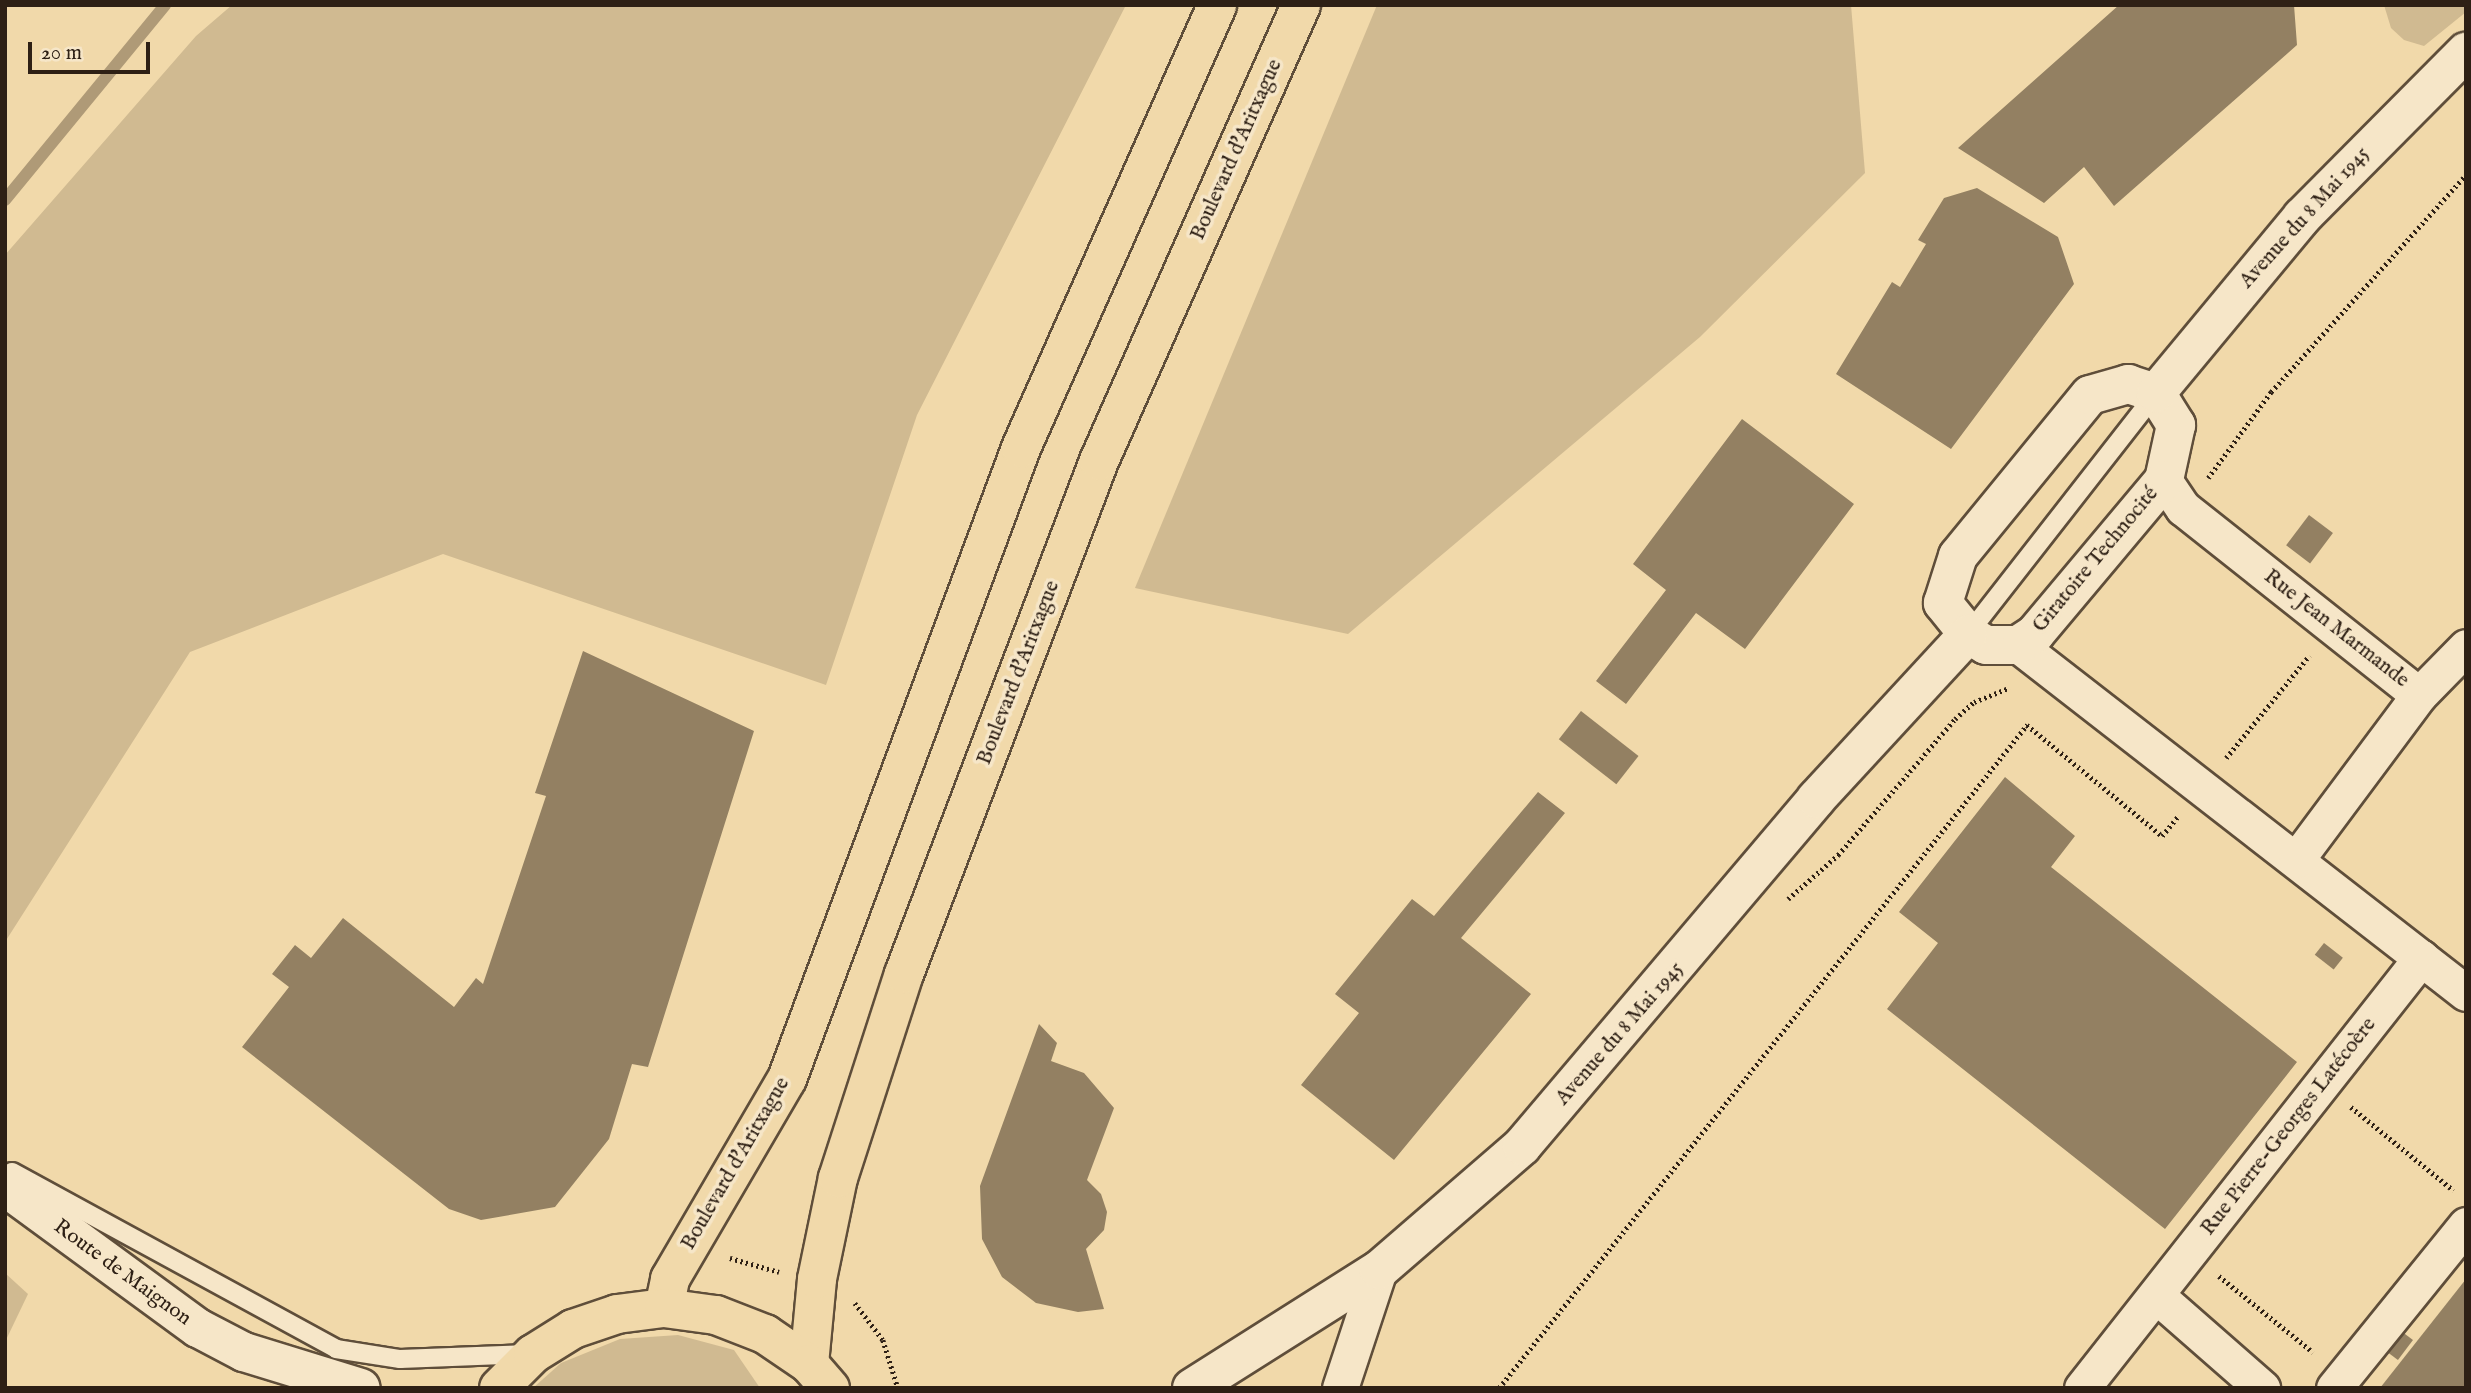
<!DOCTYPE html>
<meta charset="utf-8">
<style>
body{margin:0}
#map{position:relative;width:2471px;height:1393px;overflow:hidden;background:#f1d9aa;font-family:"IM FELL English",serif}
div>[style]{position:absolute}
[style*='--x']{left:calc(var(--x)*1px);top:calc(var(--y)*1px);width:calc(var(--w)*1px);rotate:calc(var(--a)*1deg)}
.green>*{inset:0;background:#d0ba91}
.stream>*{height:12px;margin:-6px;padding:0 6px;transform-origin:6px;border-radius:6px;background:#af9a77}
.building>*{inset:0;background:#938062;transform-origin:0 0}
.path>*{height:4.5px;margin-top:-2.25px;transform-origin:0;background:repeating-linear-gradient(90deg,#2e2015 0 2px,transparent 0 5.5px)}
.roads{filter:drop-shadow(2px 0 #5f4e3a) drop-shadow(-2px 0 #5f4e3a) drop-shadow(0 2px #5f4e3a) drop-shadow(0 -2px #5f4e3a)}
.lane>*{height:18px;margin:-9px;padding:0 9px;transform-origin:9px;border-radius:9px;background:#f6e6c8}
.street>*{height:35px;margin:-17.5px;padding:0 17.5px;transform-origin:17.5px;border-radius:17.5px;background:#f6e6c8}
.secondary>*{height:38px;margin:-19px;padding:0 19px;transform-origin:19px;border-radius:19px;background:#f6e6c8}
.primary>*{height:38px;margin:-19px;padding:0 19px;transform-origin:19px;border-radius:19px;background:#f1d9aa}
span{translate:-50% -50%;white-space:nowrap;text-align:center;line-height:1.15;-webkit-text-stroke:7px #f6e6c8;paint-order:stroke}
.street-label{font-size:21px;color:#2e2015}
.frame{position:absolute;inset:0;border:7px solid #2e2015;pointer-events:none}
.scale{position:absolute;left:28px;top:42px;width:122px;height:32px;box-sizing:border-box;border:4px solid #2e2015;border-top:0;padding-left:9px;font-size:21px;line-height:24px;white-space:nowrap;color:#2e2015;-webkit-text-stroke:5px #f6e6c8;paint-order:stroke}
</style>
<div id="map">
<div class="green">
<i style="clip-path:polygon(232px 5px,1126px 5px,917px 415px,826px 685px,443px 554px,190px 652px,5px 942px,5px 255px,196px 36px)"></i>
<i style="clip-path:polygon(1377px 5px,1851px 5px,1865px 173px,1700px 337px,1348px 634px,1135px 588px)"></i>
<i style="clip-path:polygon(2384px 5px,2466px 5px,2466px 12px,2424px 46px,2404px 40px,2391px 28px)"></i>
<i style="clip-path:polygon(5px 1273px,28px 1294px,5px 1342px)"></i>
<i style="clip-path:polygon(678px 1335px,734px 1350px,760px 1388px,533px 1388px,561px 1363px,620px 1339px)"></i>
</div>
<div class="stream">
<i style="--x:5;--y:200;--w:252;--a:-50.6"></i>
</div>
<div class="building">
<i style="clip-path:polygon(2119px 5px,2294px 5px,2297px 45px,2114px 206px,2084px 167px,2044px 203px,1958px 148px)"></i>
<i style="clip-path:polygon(1977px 188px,2058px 237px,2074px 284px,1951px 449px,1836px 374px,1892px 282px,1900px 287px,1926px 244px,1918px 240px,1944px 198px)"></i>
<i style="clip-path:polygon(1742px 419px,1854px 504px,1745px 649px,1696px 613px,1626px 704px,1596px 681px,1666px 590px,1633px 564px)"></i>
<i style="left:2309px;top:515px;width:30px;height:38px;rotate:37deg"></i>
<i style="clip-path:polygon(583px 651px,754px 731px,648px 1067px,632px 1064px,609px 1139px,555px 1207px,481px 1220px,449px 1209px,242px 1047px,289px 987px,272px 974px,295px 945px,311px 958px,343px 918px,454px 1007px,476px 978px,483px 984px,546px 796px,535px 793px)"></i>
<i style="left:1581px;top:711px;width:73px;height:36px;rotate:38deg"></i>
<i style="clip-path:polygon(2005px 777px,2075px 836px,2051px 867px,2297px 1062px,2165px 1229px,1887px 1009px,1938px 943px,1899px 912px)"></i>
<i style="clip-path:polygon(1538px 792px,1565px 813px,1461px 938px,1531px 994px,1394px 1160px,1301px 1085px,1359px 1013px,1335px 994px,1412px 899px,1434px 916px)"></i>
<i style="left:2324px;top:943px;width:24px;height:15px;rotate:38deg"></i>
<i style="clip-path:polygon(1039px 1024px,1057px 1043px,1051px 1061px,1084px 1073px,1114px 1108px,1087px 1180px,1101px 1194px,1107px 1212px,1104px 1230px,1086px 1249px,1104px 1309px,1078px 1312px,1036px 1303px,1002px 1277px,982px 1239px,980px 1186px)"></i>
<i style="clip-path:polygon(2466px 1279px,2466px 1388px,2380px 1388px)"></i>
<i style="left:2401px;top:1331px;width:15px;height:25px;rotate:37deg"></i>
</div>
<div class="path">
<i style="--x:2208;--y:478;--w:107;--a:-53.8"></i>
<i style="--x:2271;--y:392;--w:292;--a:-48.1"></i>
<i style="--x:2226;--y:758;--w:132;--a:-50.9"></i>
<i style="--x:1788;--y:899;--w:67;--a:-41.3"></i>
<i style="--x:1838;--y:855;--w:179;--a:-49.3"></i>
<i style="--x:1955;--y:719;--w:25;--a:-42"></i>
<i style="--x:1974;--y:702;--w:38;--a:-22"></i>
<i style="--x:2351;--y:1107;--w:132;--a:39.1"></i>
<i style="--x:730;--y:1258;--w:51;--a:15.9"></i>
<i style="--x:2219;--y:1276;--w:121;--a:39"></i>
<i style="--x:855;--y:1303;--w:46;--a:52.9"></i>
<i style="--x:883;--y:1340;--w:50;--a:72.6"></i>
<i style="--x:1499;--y:1388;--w:848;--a:-51.47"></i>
<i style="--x:2027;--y:725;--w:175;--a:39.4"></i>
<i style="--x:2162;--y:836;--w:26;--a:-51"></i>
</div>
<div class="roads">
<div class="lane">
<i style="--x:1968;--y:634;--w:306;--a:-52"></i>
<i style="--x:12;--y:1172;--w:369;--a:28.6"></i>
<i style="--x:336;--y:1349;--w:65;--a:8.9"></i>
<i style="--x:400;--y:1359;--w:129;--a:-2.2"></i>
</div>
<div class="street">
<i style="--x:2164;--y:480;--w:34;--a:56"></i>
<i style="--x:2183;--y:508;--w:301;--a:38.4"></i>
<i style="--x:2018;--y:645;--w:567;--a:37.84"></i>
<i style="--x:2296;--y:860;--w:206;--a:-53.3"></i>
<i style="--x:2419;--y:695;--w:67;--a:-45.6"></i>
<i style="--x:2157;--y:1296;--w:140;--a:41.2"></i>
<i style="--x:1340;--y:1388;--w:124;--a:-71.7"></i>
<i style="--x:2082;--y:1388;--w:548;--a:-51.75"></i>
<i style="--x:2334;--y:1388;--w:210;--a:-51"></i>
</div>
<div class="secondary">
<i style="--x:2128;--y:384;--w:29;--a:18"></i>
<i style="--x:2156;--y:393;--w:38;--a:58"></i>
<i style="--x:2176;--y:425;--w:56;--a:102.3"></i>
<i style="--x:2164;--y:480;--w:201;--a:130"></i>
<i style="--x:2035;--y:634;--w:20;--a:147"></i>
<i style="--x:2018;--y:645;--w:32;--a:180"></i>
<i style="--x:1986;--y:645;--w:21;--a:-149"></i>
<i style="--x:1968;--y:634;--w:40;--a:-129"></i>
<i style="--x:1943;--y:603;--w:49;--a:-72.3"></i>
<i style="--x:1958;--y:556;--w:208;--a:-50.7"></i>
<i style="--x:2090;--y:395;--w:40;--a:-16"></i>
<i style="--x:2156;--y:393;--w:229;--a:-50.3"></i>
<i style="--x:2302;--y:217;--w:233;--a:-45.2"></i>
<i style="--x:5;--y:1187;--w:239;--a:36.2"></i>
<i style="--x:198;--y:1328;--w:52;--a:27.6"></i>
<i style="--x:244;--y:1352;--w:122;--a:17.1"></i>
<i style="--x:1192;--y:1388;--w:221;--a:-32.3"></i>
<i style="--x:1379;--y:1270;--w:189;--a:-40.9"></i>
<i style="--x:1522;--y:1146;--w:455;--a:-49.7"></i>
<i style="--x:1816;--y:799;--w:224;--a:-47.3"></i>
</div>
<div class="primary">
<i style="--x:664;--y:1308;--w:30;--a:-78"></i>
<i style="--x:670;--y:1279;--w:232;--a:-59.7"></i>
<i style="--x:787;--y:1079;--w:673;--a:-69.65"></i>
<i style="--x:1021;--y:448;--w:484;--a:-66.1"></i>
<i style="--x:809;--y:1364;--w:85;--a:-84.6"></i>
<i style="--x:817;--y:1279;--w:103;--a:-78.3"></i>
<i style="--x:838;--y:1178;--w:214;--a:-72.1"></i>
<i style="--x:904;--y:974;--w:549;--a:-69.19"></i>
<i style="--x:1099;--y:461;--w:499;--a:-66.1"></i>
<i style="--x:499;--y:1388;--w:48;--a:-45"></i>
<i style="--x:533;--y:1354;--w:47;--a:-32"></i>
<i style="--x:573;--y:1329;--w:46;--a:-18.8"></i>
<i style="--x:617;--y:1314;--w:47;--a:-7.3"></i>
<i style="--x:664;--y:1308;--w:52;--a:7.7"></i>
<i style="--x:716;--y:1315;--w:53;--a:21.2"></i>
<i style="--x:765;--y:1334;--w:53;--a:34.3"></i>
<i style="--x:809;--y:1364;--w:32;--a:49"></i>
</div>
</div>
<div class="street-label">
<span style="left:1237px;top:150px;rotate:-66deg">Boulevard d'Aritxague</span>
<span style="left:2305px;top:218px;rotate:-48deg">Avenue du 8 Mai 1945</span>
<span style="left:2096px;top:560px;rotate:-50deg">Giratoire Technocité</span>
<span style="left:2336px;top:629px;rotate:38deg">Rue Jean Marmande</span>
<span style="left:1019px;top:673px;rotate:-69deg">Boulevard d'Aritxague</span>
<span style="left:1620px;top:1034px;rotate:-49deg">Avenue du 8 Mai 1945</span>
<span style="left:2289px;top:1127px;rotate:-52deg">Rue Pierre-Georges Latécoère</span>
<span style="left:736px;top:1164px;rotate:-60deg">Boulevard d'Aritxague</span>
<span style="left:122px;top:1273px;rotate:36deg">Route de Maignon</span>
</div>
<div class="frame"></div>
<div class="scale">20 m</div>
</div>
